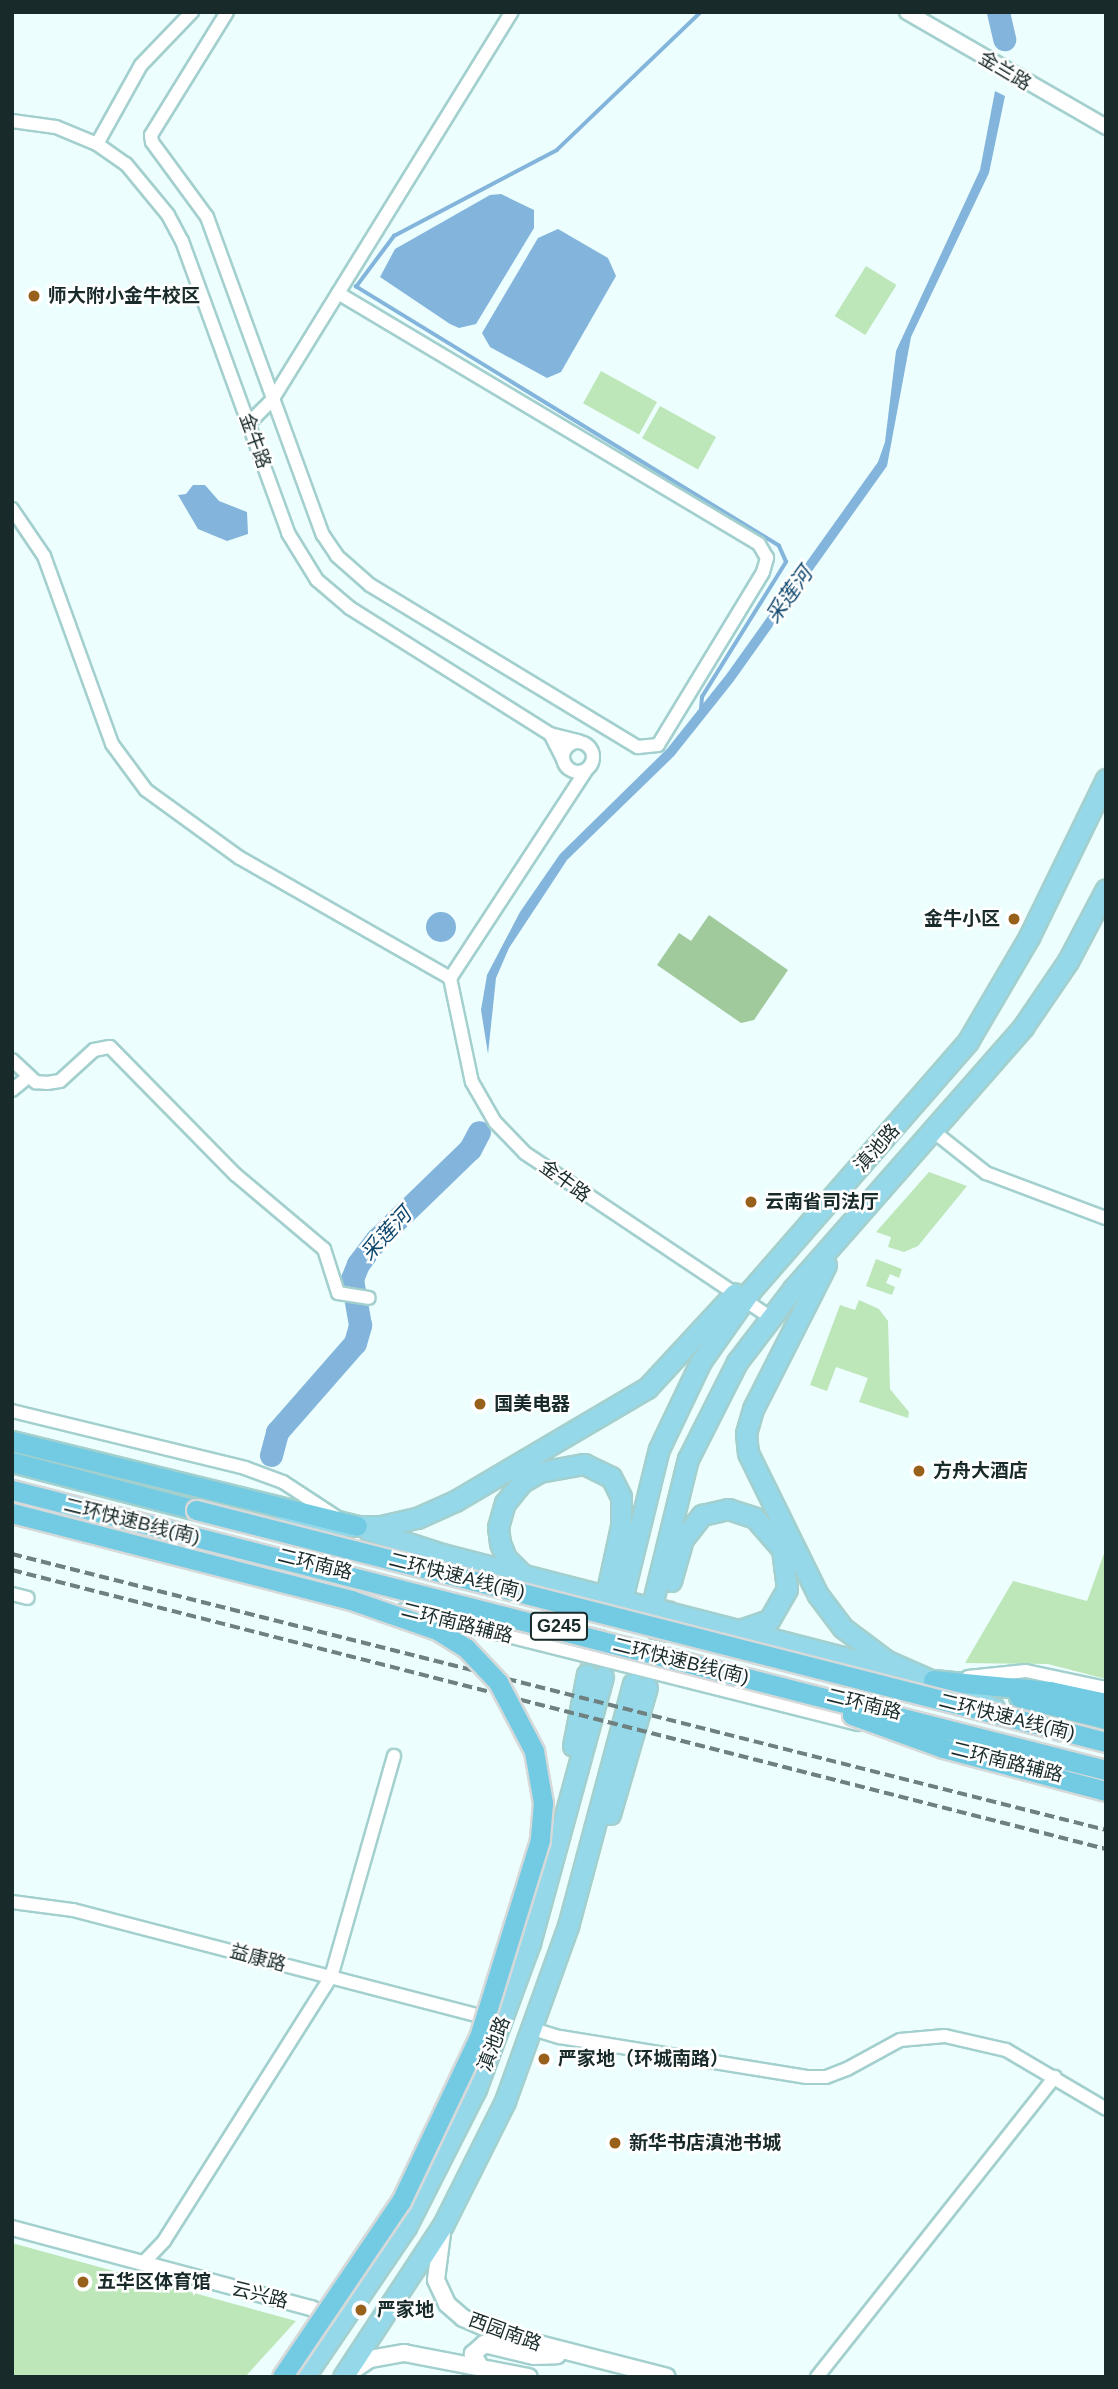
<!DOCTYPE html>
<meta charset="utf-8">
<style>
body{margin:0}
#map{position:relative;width:1118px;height:2389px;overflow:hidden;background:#ecfefd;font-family:Helvetica,"Noto Sans SC",sans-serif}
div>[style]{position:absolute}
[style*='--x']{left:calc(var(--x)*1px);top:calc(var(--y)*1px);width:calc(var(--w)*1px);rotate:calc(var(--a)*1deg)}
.green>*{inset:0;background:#bde6b9;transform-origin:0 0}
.forest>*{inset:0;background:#a0c99c}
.water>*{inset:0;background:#83b4db}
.round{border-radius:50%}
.stream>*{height:3.5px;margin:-1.75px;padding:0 1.75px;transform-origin:1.75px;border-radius:1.75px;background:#83b4db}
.river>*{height:23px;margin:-11.5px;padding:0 11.5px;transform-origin:11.5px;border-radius:11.5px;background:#83b4db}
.primary-tunnel>*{height:19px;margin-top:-9.5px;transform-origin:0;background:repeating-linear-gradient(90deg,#c2d4d3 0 19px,transparent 0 29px)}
.roads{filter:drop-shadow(2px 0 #a3d0ce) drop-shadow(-2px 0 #a3d0ce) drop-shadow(0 2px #a3d0ce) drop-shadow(0 -2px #a3d0ce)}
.minor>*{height:12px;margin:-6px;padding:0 6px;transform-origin:6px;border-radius:6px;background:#fff}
.minor>.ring{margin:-6px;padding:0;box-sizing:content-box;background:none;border:12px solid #fff;border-radius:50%}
.tertiary>*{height:14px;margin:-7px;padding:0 7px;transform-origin:7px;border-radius:7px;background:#fff}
.secondary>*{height:16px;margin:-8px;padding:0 8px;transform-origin:8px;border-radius:8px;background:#fff}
.primary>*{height:19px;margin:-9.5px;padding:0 9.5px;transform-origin:9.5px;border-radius:9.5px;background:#95d8e9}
.trunk>*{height:19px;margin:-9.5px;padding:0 9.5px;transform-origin:9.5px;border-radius:9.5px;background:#72cbe2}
.rail>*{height:3.5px;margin-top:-1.75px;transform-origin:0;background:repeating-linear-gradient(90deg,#6e807f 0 10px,transparent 0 15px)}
.bridges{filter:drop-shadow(2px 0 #d6d9d9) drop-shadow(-2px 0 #d6d9d9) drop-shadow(0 2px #d6d9d9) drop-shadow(0 -2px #d6d9d9)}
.trunk-bridge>*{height:19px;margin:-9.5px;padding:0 9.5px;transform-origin:9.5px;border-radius:9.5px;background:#72cbe2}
.dots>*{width:19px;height:19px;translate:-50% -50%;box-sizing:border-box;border:4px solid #fff;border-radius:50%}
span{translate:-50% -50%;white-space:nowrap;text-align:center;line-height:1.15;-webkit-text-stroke:5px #fff;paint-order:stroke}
.shield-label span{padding:2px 5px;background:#fff;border:2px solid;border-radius:5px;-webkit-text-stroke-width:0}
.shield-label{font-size:18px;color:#192a2a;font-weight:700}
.street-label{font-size:19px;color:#192a2a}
.poi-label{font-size:19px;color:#192a2a;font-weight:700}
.left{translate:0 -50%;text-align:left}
.right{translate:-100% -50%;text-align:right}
.water-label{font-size:21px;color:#0e476d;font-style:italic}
.frame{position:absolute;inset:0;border:14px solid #192a2a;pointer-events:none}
</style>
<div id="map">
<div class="green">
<i style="left:866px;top:266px;width:36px;height:59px;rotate:32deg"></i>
<i style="left:601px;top:371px;width:64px;height:37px;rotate:29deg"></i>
<i style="left:660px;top:406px;width:64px;height:37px;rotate:29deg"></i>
<i style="clip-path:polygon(929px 1172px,967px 1186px,918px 1246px,904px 1252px,888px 1247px,891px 1237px,876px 1232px)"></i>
<i style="clip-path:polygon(876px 1259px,902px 1269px,899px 1278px,890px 1274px,886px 1283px,895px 1287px,892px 1295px,866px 1286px)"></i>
<i style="clip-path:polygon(859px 1300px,879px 1309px,888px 1321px,890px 1389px,909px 1412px,908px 1418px,859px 1402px,868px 1378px,836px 1367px,827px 1391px,810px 1385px,840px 1305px,855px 1310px)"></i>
<i style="clip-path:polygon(1106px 1548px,1106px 1679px,1048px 1664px,965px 1663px,1013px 1581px,1087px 1601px)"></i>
<i style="clip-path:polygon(12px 2243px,296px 2321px,245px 2377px,12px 2377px)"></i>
</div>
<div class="forest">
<i style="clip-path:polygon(709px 915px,788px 970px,754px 1020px,741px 1023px,657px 965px,679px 933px,691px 941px)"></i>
</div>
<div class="water">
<i style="clip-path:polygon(995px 91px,1005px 96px,989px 173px,911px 337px,887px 466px,733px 682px,674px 756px,567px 860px,546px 892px,509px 948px,496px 978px,488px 1054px,481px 1010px,487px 975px,520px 912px,560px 854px,667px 749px,726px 675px,878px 462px,885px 442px,896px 351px,980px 170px)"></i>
<i style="clip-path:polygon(501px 194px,534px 210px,534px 228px,476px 324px,459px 328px,450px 324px,380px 277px,395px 249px,490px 195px)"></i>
<i style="clip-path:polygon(558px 229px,608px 258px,616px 276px,561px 372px,547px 378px,490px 347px,482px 333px,538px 238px)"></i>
<i style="clip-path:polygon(193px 485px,205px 485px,219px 501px,247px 512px,248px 534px,227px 541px,198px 529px,178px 495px,186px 494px)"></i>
<i class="round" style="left:426px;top:912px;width:30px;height:30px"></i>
</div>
<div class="stream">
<i style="--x:701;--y:709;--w:12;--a:-85"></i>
<i style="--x:702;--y:697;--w:159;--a:-58.1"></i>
<i style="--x:786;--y:562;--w:17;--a:-114"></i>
<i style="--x:779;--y:546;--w:496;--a:-148.5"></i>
<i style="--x:356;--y:287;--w:64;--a:-53.3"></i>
<i style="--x:394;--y:236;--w:184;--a:-27.8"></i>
<i style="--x:557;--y:150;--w:199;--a:-43.8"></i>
</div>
<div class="river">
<i style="--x:998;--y:12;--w:28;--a:77"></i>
<i style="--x:271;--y:1455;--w:24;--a:-75"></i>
<i style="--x:277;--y:1432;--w:118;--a:-48.8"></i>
<i style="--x:355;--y:1343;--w:19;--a:-74"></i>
<i style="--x:360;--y:1325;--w:47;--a:-99.9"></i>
<i style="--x:352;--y:1279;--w:16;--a:-68"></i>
<i style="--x:358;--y:1264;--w:31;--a:-53"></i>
<i style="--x:377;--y:1239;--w:129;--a:-44.1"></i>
<i style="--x:470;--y:1149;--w:19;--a:-62"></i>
</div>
<div class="primary-tunnel">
<i style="--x:651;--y:1669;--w:72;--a:-77.9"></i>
<i style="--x:587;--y:1674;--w:79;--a:-76.8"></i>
</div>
<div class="roads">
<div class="minor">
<i style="--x:227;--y:12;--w:145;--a:121.7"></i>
<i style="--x:151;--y:135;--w:7;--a:82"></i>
<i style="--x:152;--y:142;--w:93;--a:53.7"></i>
<i style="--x:207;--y:217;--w:338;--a:70"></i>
<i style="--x:323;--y:535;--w:25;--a:56"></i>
<i style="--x:337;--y:556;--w:44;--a:41.3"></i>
<i style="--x:370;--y:585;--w:313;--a:31.2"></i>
<i style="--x:638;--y:747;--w:20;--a:-6"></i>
<i style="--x:658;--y:745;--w:202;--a:-58.7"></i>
<i style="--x:763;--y:572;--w:15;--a:-74"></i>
<i style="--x:767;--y:558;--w:16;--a:-120"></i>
<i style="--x:759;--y:544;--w:490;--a:-149.2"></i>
<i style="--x:12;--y:121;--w:44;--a:7.8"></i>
<i style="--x:56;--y:127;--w:44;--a:22.5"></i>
<i style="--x:97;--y:144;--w:35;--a:35"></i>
<i style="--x:126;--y:164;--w:66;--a:50.5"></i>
<i style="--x:168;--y:215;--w:30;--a:62"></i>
<i style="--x:182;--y:241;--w:311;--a:70"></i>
<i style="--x:288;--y:533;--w:55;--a:58.3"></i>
<i style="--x:317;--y:580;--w:43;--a:40.3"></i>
<i style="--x:350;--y:608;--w:236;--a:32.2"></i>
<i style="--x:97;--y:144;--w:90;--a:-60.9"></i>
<i style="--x:141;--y:65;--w:74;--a:-46.1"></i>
<i style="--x:248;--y:424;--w:34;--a:-45"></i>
<i style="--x:272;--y:400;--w:456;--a:-58.3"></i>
<i style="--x:12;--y:509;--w:57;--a:55.8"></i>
<i style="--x:44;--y:556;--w:200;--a:70.1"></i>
<i style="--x:112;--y:744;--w:57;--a:53.5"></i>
<i style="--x:146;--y:790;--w:116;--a:35.9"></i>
<i style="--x:240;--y:858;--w:242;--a:29.7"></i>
<i class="ring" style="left:563px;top:742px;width:18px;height:18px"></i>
<i style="--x:563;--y:759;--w:28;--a:-117"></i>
<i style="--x:550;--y:734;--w:30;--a:14"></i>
<i style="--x:587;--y:769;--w:250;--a:123.2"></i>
<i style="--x:450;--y:978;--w:106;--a:78.1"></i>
<i style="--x:472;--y:1082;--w:46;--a:60.1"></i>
<i style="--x:495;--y:1122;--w:43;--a:45.9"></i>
<i style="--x:525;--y:1153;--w:295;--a:33.8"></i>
<i style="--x:12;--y:1060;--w:33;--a:43"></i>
<i style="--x:36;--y:1082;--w:11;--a:5"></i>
<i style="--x:47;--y:1083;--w:13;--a:-9"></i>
<i style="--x:60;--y:1081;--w:46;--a:-42.4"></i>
<i style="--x:94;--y:1050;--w:16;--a:-11"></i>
<i style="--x:110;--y:1047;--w:180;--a:45.5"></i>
<i style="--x:236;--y:1175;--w:115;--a:40.1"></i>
<i style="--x:324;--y:1249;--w:46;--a:72.3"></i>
<i style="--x:338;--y:1293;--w:31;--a:9"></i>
<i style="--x:12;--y:1090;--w:22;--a:-39"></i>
<i style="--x:933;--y:1131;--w:68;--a:38.4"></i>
<i style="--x:986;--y:1173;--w:128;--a:20.6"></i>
<i style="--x:12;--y:1411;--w:240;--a:13.7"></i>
<i style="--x:245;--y:1468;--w:40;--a:20.2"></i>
<i style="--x:283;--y:1482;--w:62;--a:33.2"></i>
<i style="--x:12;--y:1594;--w:16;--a:14"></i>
<i style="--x:404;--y:1610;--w:468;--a:14.1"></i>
<i style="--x:968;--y:1677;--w:58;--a:-5.9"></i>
<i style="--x:1026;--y:1671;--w:82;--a:12"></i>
<i style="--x:12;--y:1902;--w:62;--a:7.5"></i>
<i style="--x:73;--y:1910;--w:430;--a:14.6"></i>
<i style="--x:533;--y:2029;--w:28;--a:17"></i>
<i style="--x:560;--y:2037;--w:250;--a:9.2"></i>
<i style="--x:807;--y:2077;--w:19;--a:0"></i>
<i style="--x:826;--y:2077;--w:22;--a:-21"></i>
<i style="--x:847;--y:2069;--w:60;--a:-28.7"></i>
<i style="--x:900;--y:2040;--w:45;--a:-5.1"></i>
<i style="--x:945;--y:2036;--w:63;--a:12.9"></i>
<i style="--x:1006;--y:2050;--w:116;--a:30.5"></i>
<i style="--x:143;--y:2263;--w:30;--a:-46"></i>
<i style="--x:164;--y:2241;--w:312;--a:-57.7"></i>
<i style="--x:331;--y:1977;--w:230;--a:-74.1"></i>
<i style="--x:817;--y:2377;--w:383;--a:-51.6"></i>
</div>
<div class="tertiary">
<i style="--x:907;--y:12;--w:230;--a:30"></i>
<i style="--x:12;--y:2228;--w:310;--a:15"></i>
<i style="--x:311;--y:2308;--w:21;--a:28"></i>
</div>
<div class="secondary">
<i style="--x:442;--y:2233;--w:47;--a:97.3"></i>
<i style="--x:436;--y:2280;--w:26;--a:65"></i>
<i style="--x:447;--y:2304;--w:21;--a:41"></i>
<i style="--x:463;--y:2318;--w:40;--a:23.4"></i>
<i style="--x:500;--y:2334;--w:172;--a:14.4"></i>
<i style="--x:479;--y:2365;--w:13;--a:-119"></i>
<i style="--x:473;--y:2354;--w:15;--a:-42"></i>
<i style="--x:484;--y:2344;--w:51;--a:13.5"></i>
<i style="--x:534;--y:2356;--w:23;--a:-2"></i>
<i style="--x:349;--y:2373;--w:25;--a:-34"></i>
<i style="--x:370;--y:2359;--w:35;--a:-10"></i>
<i style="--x:404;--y:2353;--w:127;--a:10.9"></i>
</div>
<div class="primary">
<i style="--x:826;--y:1265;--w:161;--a:116.9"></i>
<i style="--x:753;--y:1409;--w:26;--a:106"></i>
<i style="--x:746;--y:1434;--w:19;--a:84"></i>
<i style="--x:748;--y:1453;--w:158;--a:63.8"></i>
<i style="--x:818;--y:1595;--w:41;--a:52.9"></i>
<i style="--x:843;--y:1628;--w:55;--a:36.9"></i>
<i style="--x:887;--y:1661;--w:117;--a:23.7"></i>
<i style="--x:276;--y:1526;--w:105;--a:0"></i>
<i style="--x:381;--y:1526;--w:37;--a:-13"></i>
<i style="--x:417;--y:1518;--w:42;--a:-24.1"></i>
<i style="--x:455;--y:1501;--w:223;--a:-30.5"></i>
<i style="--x:647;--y:1388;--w:129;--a:-47.2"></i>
<i style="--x:368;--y:1530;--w:78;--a:18"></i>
<i style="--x:442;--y:1554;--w:459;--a:14.4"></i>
<i style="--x:521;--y:1573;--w:21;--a:-135"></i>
<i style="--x:506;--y:1558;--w:16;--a:-112"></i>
<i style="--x:500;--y:1543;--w:16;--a:-97"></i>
<i style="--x:498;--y:1527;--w:25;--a:-74"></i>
<i style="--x:505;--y:1503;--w:27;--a:-51"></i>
<i style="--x:522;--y:1482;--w:20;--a:-30"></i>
<i style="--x:539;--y:1472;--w:46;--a:-10.1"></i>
<i style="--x:584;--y:1464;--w:30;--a:26"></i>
<i style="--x:611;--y:1477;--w:22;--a:63"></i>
<i style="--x:621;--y:1497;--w:29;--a:90"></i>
<i style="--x:621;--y:1526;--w:61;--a:102.2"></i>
<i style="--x:671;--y:1581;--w:44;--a:-74.1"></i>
<i style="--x:683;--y:1539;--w:31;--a:-52"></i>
<i style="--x:702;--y:1515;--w:27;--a:-13"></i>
<i style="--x:728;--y:1509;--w:28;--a:18"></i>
<i style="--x:755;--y:1518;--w:41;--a:48.9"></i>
<i style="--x:782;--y:1549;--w:40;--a:82.9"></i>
<i style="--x:787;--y:1589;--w:36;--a:120"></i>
<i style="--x:769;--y:1620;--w:31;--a:161"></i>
<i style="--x:624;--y:1591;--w:146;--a:-76.2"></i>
<i style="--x:659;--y:1449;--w:98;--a:-64.5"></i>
<i style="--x:701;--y:1361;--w:87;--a:-54.8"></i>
<i style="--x:751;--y:1290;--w:330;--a:-48.9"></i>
<i style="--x:968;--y:1041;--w:121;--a:-59.6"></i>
<i style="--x:1029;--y:937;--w:176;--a:-64"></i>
<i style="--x:654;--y:1597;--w:142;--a:-76.2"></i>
<i style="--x:688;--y:1459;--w:109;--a:-63.2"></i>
<i style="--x:737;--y:1362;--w:92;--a:-52.5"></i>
<i style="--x:793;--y:1289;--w:349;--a:-48.7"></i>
<i style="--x:1023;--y:1027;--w:80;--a:-55.7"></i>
<i style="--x:1068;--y:961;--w:81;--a:-62.2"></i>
<i style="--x:573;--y:1746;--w:73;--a:-79"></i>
<i style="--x:610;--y:1814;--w:132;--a:-73.8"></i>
<i style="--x:304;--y:2377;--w:181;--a:-55.8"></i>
<i style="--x:406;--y:2227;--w:155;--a:-63.1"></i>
<i style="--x:476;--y:2089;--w:156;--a:-69.7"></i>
<i style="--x:530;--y:1943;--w:276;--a:-74.7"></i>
<i style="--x:343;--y:2377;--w:182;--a:-56.7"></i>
<i style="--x:443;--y:2225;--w:139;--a:-63.4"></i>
<i style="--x:505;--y:2101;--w:186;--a:-70.2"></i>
<i style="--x:568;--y:1926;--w:251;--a:-75"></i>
</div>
<div class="trunk">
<i style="--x:12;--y:1441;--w:355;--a:13.8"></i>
<i style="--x:12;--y:1462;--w:190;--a:14.6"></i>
<i style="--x:933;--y:1680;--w:118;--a:5.4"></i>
<i style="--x:1050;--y:1691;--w:57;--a:12.1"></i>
<i style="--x:1019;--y:1697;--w:90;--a:14.2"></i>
</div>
</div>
<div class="rail">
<i style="--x:12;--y:1554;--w:1128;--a:14.16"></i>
<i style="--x:12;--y:1570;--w:1129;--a:14.31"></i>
</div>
<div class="bridges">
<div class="trunk-bridge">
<i style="--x:12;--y:1490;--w:1129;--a:14.36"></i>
<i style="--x:196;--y:1510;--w:939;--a:14.3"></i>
<i style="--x:12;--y:1513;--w:350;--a:14.4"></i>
<i style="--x:351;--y:1600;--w:91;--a:19.2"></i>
<i style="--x:437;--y:1630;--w:34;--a:32"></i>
<i style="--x:466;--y:1648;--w:47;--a:46.7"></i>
<i style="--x:498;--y:1682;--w:78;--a:62.4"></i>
<i style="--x:534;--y:1751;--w:53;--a:80.2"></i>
<i style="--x:543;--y:1803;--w:37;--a:95"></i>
<i style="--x:540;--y:1840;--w:206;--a:107.2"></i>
<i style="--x:479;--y:2037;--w:182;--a:115.4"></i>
<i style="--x:401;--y:2201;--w:212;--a:124.1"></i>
<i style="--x:852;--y:1715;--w:97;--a:19.9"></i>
<i style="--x:943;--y:1748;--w:169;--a:14.8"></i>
</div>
</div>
<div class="dots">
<i style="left:34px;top:296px;background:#98611b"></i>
<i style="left:1014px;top:919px;background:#98611b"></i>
<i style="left:751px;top:1202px;background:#98611b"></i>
<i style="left:480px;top:1404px;background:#98611b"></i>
<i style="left:919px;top:1471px;background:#98611b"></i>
<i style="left:544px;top:2059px;background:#98611b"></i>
<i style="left:615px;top:2143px;background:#98611b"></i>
<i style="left:83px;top:2282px;background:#98611b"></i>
<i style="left:361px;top:2310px;background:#98611b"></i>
</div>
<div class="shield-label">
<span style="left:559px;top:1626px">G245</span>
</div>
<div class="street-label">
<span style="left:1005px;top:71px;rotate:31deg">金兰路</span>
<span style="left:255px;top:441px;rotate:70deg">金牛路</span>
<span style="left:877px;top:1148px;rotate:-48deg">滇池路</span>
<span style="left:565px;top:1181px;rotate:36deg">金牛路</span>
<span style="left:132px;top:1521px;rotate:14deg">二环快速B线(南)</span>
<span style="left:315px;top:1564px;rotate:14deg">二环南路</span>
<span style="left:457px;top:1576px;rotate:14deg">二环快速A线(南)</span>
<span style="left:457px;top:1623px;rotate:14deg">二环南路辅路</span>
<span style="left:681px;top:1661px;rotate:14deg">二环快速B线(南)</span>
<span style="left:864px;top:1704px;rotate:14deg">二环南路</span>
<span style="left:1007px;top:1717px;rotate:14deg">二环快速A线(南)</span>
<span style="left:1007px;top:1762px;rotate:14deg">二环南路辅路</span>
<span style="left:258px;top:1958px;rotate:15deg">益康路</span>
<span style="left:494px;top:2044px;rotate:-69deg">滇池路</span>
<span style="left:260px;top:2295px;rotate:14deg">云兴路</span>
<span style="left:505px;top:2332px;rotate:20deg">西园南路</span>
</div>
<div class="poi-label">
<span class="left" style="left:48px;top:296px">师大附小金牛校区</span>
<span class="right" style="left:1000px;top:919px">金牛小区</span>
<span class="left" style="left:765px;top:1202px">云南省司法厅</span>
<span class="left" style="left:494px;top:1404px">国美电器</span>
<span class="left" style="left:933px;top:1471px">方舟大酒店</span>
<span class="left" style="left:558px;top:2059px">严家地（环城南路）</span>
<span class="left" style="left:629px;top:2143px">新华书店滇池书城</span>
<span class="left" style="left:97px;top:2282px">五华区体育馆</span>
<span class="left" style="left:377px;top:2310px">严家地</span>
</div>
<div class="water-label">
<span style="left:789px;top:595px;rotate:-54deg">采莲河</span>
<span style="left:386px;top:1234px;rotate:-47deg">采莲河</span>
</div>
<div class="frame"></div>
</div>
